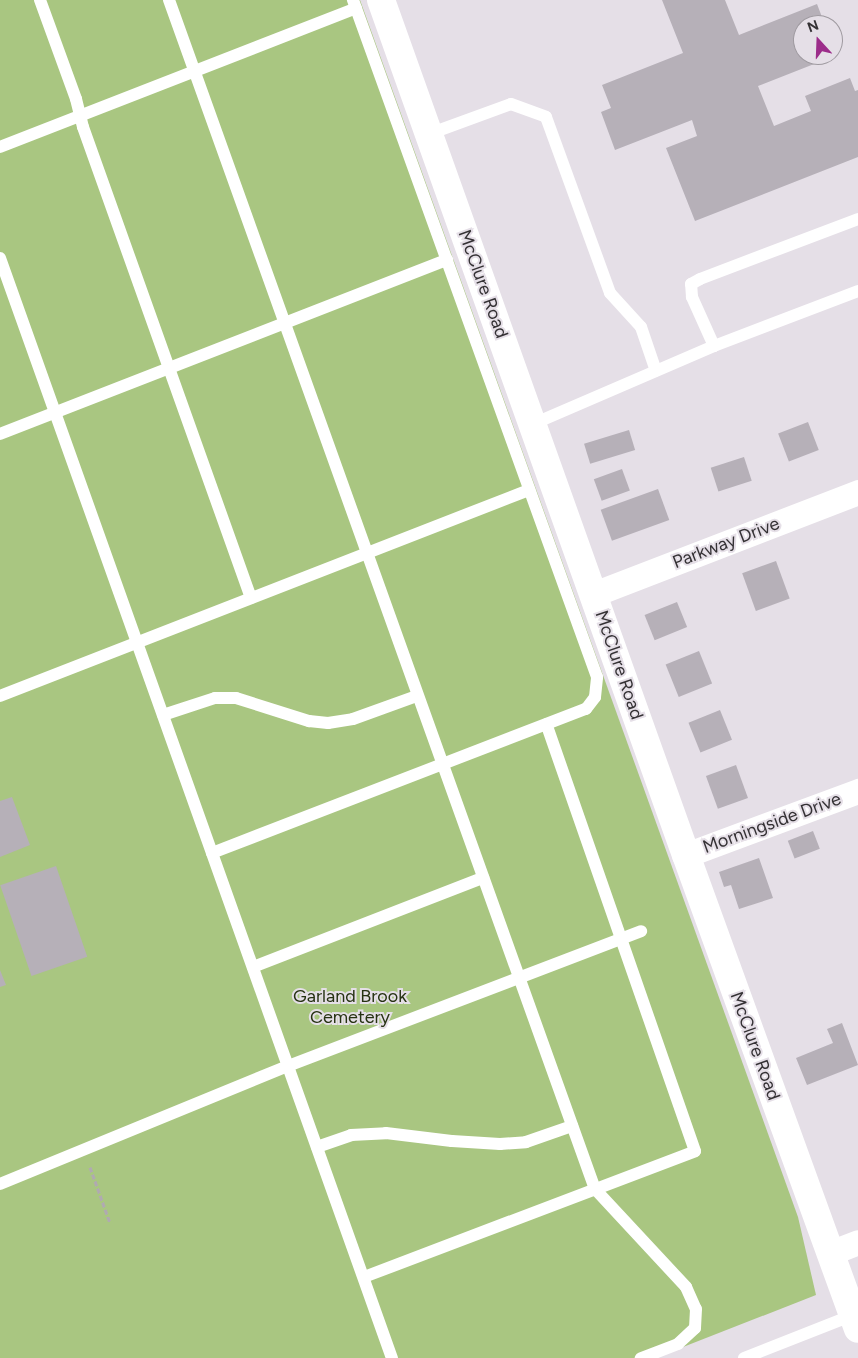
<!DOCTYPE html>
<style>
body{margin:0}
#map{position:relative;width:858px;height:1358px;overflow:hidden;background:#e5dfe7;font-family:Figtree,sans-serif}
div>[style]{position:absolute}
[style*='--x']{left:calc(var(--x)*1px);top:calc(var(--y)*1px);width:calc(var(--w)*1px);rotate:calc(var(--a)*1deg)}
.green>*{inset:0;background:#a9c681}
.building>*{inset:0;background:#b6b0b8;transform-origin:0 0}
.path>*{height:3px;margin-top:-1.5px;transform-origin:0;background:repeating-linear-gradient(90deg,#b0aab1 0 5px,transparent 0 7.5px)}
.lane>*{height:12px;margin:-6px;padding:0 6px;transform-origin:6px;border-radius:6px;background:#fff}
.street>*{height:25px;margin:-12.5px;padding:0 12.5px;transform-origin:12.5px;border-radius:12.5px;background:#fff}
.secondary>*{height:28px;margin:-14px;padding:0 14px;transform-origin:14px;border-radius:14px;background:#fff}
span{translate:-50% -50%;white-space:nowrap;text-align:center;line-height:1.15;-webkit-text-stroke:4px #e5dfe7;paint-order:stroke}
.street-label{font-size:18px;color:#353235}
.park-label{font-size:18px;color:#263212}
.north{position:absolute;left:793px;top:15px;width:50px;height:50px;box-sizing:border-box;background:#e5dfe7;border:1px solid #9f9aa0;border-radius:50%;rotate:340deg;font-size:14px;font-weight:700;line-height:20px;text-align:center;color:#353235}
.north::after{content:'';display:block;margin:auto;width:18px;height:22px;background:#9c2c8a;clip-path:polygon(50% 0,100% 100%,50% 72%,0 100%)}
</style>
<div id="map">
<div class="green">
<i style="clip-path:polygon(0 0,360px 0,798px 1217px,816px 1295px,655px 1358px,0 1358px)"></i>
</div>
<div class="building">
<i style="clip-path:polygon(662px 0,725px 0,739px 35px,817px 4px,825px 25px,803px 25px,803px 55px,833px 55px,833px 45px,837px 55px,758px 86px,774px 126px,811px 111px,805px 96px,850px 78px,855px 91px,858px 90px,858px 157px,695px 221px,666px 148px,697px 136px,692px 120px,615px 150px,601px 112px,611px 108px,602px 85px,683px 53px)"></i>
<i style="left:808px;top:422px;width:30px;height:32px;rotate:69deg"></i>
<i style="left:629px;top:430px;width:21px;height:47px;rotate:73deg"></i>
<i style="left:744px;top:457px;width:25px;height:35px;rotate:72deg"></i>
<i style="left:622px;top:469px;width:23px;height:30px;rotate:70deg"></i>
<i style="left:658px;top:489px;width:33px;height:61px;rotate:70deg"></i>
<i style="left:776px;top:561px;width:40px;height:36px;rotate:70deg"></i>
<i style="left:677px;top:602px;width:27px;height:35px;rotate:68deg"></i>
<i style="left:699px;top:651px;width:35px;height:36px;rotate:68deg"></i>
<i style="left:720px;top:710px;width:32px;height:34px;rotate:68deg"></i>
<i style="left:736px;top:765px;width:35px;height:32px;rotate:70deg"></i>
<i style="clip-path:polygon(12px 797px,30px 845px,0 857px,0 801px)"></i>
<i style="left:813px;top:831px;width:19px;height:27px;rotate:69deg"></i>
<i style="clip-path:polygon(759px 858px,773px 898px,739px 909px,731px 885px,724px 887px,719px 872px)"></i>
<i style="left:56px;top:866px;width:96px;height:59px;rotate:71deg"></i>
<i style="clip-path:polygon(0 970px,6px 985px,0 987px)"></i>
<i style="clip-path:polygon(842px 1023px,858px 1065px,807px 1085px,796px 1058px,833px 1043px,827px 1029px)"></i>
</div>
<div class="path">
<i style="--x:90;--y:1167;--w:59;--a:70.3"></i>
</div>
<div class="lane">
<i style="--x:40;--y:0;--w:105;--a:70"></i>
<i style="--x:76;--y:99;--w:29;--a:76"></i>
<i style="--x:83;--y:127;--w:500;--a:70.37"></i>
<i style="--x:169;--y:0;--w:1263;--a:70.29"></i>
<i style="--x:595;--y:1189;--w:134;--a:47.1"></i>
<i style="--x:686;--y:1287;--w:24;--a:66"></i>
<i style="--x:696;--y:1309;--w:19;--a:93"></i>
<i style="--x:695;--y:1328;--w:23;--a:137"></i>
<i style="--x:678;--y:1344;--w:40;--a:159"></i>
<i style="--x:429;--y:134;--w:87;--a:-20.1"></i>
<i style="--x:511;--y:104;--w:37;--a:20"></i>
<i style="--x:546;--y:117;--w:187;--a:70"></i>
<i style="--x:610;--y:293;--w:46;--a:47.6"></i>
<i style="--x:641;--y:327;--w:46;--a:71.2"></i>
<i style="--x:0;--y:147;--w:382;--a:-21.3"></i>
<i style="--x:0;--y:258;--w:1168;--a:70.39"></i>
<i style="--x:714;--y:346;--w:54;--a:-114.2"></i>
<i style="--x:692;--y:297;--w:13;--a:-94"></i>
<i style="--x:691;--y:284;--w:10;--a:-29"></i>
<i style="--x:700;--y:279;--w:169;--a:-20.8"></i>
<i style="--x:533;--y:424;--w:197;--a:-23.3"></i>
<i style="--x:714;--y:346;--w:154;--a:-20.9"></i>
<i style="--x:0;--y:434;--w:480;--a:-21.3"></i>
<i style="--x:0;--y:696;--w:568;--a:-21.28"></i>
<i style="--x:163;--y:715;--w:55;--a:-18.1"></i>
<i style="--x:215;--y:698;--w:21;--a:0"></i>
<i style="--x:236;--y:698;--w:77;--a:17.5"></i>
<i style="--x:309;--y:721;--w:19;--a:6"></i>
<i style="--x:328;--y:723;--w:25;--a:-9"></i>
<i style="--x:353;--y:719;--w:68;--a:-19.8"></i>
<i style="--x:212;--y:853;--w:401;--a:-21.1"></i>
<i style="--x:586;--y:709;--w:15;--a:-53"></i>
<i style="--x:595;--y:697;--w:20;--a:-84"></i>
<i style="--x:597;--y:677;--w:720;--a:-109.82"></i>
<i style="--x:253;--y:967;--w:247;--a:-21.2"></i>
<i style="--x:317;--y:1147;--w:36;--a:-19"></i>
<i style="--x:351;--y:1135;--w:35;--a:-3"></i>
<i style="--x:386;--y:1133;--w:66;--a:6.9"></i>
<i style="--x:452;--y:1141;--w:48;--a:3.6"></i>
<i style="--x:500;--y:1144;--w:26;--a:-4"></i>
<i style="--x:526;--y:1142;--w:49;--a:-19.2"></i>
<i style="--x:0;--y:1184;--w:311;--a:-22.3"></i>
<i style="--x:288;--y:1066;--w:378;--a:-20.9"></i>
<i style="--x:364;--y:1277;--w:354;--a:-20.8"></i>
<i style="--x:695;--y:1151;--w:452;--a:-109.2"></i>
<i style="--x:744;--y:1358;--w:117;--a:-21.5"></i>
</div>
<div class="street">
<i style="--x:594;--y:594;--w:283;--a:-21.1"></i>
<i style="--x:686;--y:855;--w:184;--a:-20.4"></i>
<i style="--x:830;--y:1253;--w:30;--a:-21"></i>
</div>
<div class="secondary">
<i style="--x:381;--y:0;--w:908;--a:70.37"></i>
<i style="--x:686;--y:855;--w:504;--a:70.06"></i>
</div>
<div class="street-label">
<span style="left:483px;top:284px;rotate:70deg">McClure Road</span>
<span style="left:726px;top:543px;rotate:-21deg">Parkway Drive</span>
<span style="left:619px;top:665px;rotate:71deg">McClure Road</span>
<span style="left:772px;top:823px;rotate:-20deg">Morningside Drive</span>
<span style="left:755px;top:1046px;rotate:70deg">McClure Road</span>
</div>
<div class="park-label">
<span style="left:350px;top:1007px">Garland Brook<br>Cemetery</span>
</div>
<div class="north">N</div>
</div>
